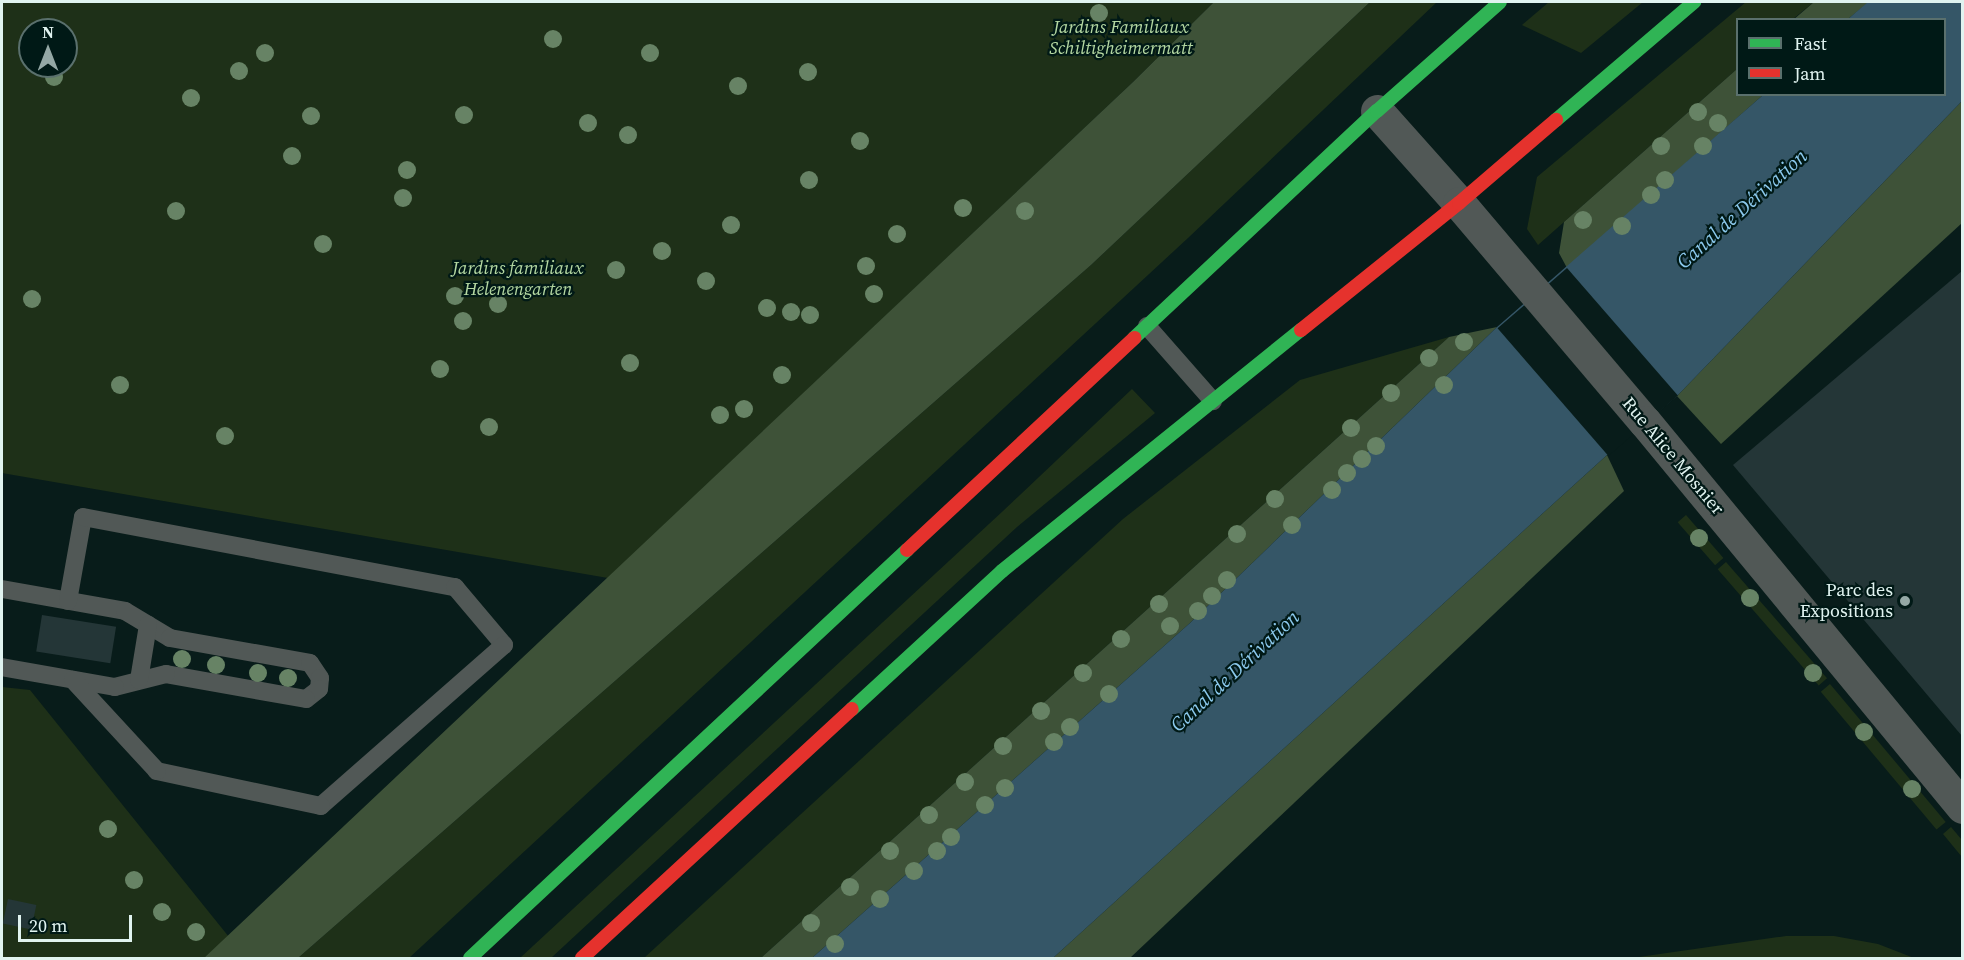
<!DOCTYPE html>
<meta charset="utf-8">
<style>
body{margin:0}
#map{position:relative;width:1964px;height:960px;overflow:hidden;background:#081c1a;font-family:"Source Serif 4",serif}
div>[style]{position:absolute}
[style*='--x']{left:calc(var(--x)*1px);top:calc(var(--y)*1px);width:calc(var(--w)*1px);rotate:calc(var(--a)*1deg)}
.green>*{inset:0;background:#1e3018;transform-origin:0 0}
.forest>*{inset:0;background:#3e5238}
.water>*{inset:0;background:#355667}
.pier>*{inset:0;background:#081c1a;transform-origin:0 0}
.building>*{inset:0;background:#243637;transform-origin:0 0}
.lane>*{height:18px;margin:-9px;padding:0 9px;transform-origin:9px;border-radius:9px;background:#515856}
.street>*{height:33px;margin:-16.5px;padding:0 16.5px;transform-origin:16.5px;border-radius:16.5px;background:#515856}
.fast>*{height:14px;margin:-7px;padding:0 7px;transform-origin:7px;border-radius:7px;background:#30b455}
.jam>*{height:14px;margin:-7px;padding:0 7px;transform-origin:7px;border-radius:7px;background:#e5322d}
.trees>*{width:18px;height:18px;margin:-9px;border-radius:50%;background:#678365}
.dots>*{width:16px;height:16px;translate:-50% -50%;box-sizing:border-box;border:3px solid #001916;border-radius:50%}
span{translate:-50% -50%;white-space:nowrap;text-align:center;line-height:1.15;-webkit-text-stroke:4.5px #001916;paint-order:stroke}
.park-label{font-size:18px;color:#b4d8a2;font-style:italic}
.street-label{font-size:18px;color:#e0f3f0}
.poi-label{font-size:18px;color:#e0f3f0}
.right{translate:-100% -50%;text-align:right}
.water-label{font-size:20px;color:#8bc9ed;font-style:italic}
.frame{position:absolute;inset:0;border:3px solid #e0f3f0;pointer-events:none}
.legend{position:absolute;left:1736px;top:18px;width:210px;height:78px;box-sizing:border-box;background:#001916;border:2px solid #5a706d;margin:0;padding:8px 10px;list-style:none;font-size:18px;color:#e0f3f0}
.legend li{display:flex;align-items:center;gap:12px;height:30px}
.legend b{width:30px;border:2px solid #5a706d}
.north{position:absolute;left:18px;top:18px;width:60px;height:60px;box-sizing:border-box;background:#001916;border:2px solid #5a706d;border-radius:50%;rotate:0deg;font-size:16px;font-weight:700;line-height:24px;text-align:center;color:#e0f3f0}
.north::after{content:'';display:block;margin:auto;width:21px;height:27px;background:#94a8a5;clip-path:polygon(50% 0,100% 100%,50% 72%,0 100%)}
.scale{position:absolute;left:18px;top:915px;width:114px;height:27px;box-sizing:border-box;border:3px solid #e0f3f0;border-top:0;padding-left:8px;font-size:18px;line-height:21px;white-space:nowrap;color:#e0f3f0;-webkit-text-stroke:4px #001916;paint-order:stroke}
</style>
<div id="map">
<div class="green">
<i style="clip-path:polygon(evenodd,2px 2px,1214px 2px,1133px 82px,608px 578px,2px 473px,2px 2px,30px 30px,66px 30px,66px 66px,30px 66px,30px 30px)"></i>
<i style="clip-path:polygon(1370px 2px,1437px 2px,1188px 238px,409px 958px,298px 958px,1091px 265px)"></i>
<i style="clip-path:polygon(1549px 2px,1643px 2px,1581px 53px,1522px 25px)"></i>
<i style="clip-path:polygon(1746px 2px,1814px 2px,1793px 19px,1738px 20px,1737px 69px,1538px 245px,1527px 229px,1537px 177px)"></i>
<i style="clip-path:polygon(1449px 337px,761px 958px,644px 958px,1123px 519px,1300px 380px)"></i>
<i style="clip-path:polygon(1132px 389px,1155px 413px,1017px 527px,551px 958px,520px 958px,1003px 511px)"></i>
<i style="left:1686px;top:515px;width:57px;height:11px;rotate:49deg"></i>
<i style="left:1726px;top:562px;width:154px;height:11px;rotate:49deg"></i>
<i style="left:1830px;top:684px;width:180px;height:12px;rotate:50deg"></i>
<i style="clip-path:polygon(2px 687px,30px 690px,229px 937px,204px 958px,2px 958px)"></i>
<i style="clip-path:polygon(1951px 827px,1962px 840px,1962px 857px,1943px 834px)"></i>
<i style="clip-path:polygon(1786px 936px,1834px 936px,1878px 944px,1914px 958px,1632px 958px)"></i>
</div>
<div class="forest">
<i style="clip-path:polygon(1214px 2px,1370px 2px,1091px 265px,298px 958px,204px 958px,1133px 82px)"></i>
<i style="clip-path:polygon(1814px 2px,1869px 2px,1848px 19px,1793px 20px)"></i>
<i style="clip-path:polygon(1737px 69px,1738px 94px,1763px 95px,1567px 268px,1559px 253px,1564px 222px)"></i>
<i style="clip-path:polygon(1962px 101px,1962px 223px,1721px 444px,1677px 396px)"></i>
<i style="clip-path:polygon(1497px 327px,1190px 623px,812px 958px,761px 958px,1449px 337px)"></i>
<i style="clip-path:polygon(1607px 455px,1624px 491px,1130px 958px,1053px 958px)"></i>
</div>
<div class="water">
<i style="clip-path:polygon(1868px 2px,1962px 2px,1962px 101px,1677px 396px,1607px 455px,1053px 958px,812px 958px,1190px 623px,1497px 327px,1763px 95px,1944px 94px,1944px 20px,1848px 19px)"></i>
</div>
<div class="pier">
<i style="left:1567px;top:268px;width:169px;height:92px;rotate:49deg"></i>
</div>
<div class="building">
<i style="clip-path:polygon(1962px 271px,1962px 736px,1733px 465px)"></i>
<i style="left:42px;top:615px;width:75px;height:37px;rotate:9deg"></i>
<i style="left:8px;top:899px;width:29px;height:25px;rotate:12deg"></i>
</div>
<div class="lane">
<i style="--x:1147;--y:326;--w:100;--a:48.7"></i>
<i style="--x:2;--y:589;--w:125;--a:10.1"></i>
<i style="--x:125;--y:611;--w:52;--a:31"></i>
<i style="--x:170;--y:638;--w:142;--a:10.1"></i>
<i style="--x:310;--y:663;--w:18;--a:56"></i>
<i style="--x:320;--y:678;--w:11;--a:95"></i>
<i style="--x:319;--y:689;--w:16;--a:142"></i>
<i style="--x:306;--y:699;--w:142;--a:-169.9"></i>
<i style="--x:166;--y:674;--w:53;--a:165.7"></i>
<i style="--x:115;--y:687;--w:115;--a:-170"></i>
<i style="--x:68;--y:601;--w:85;--a:-79.9"></i>
<i style="--x:83;--y:517;--w:379;--a:10.7"></i>
<i style="--x:455;--y:587;--w:76;--a:49.8"></i>
<i style="--x:504;--y:645;--w:244;--a:138.7"></i>
<i style="--x:321;--y:806;--w:168;--a:-168"></i>
<i style="--x:157;--y:771;--w:124;--a:-132.7"></i>
<i style="--x:139;--y:680;--w:56;--a:-80.7"></i>
</div>
<div class="street">
<i style="--x:1377;--y:111;--w:123;--a:48.3"></i>
<i style="--x:1459;--y:203;--w:287;--a:49.7"></i>
<i style="--x:1645;--y:422;--w:499;--a:50.5"></i>
</div>
<div class="fast">
<i style="--x:1556;--y:120;--w:182;--a:-40.5"></i>
<i style="--x:1134;--y:338;--w:333;--a:-43.1"></i>
<i style="--x:1377;--y:111;--w:164;--a:-41.5"></i>
<i style="--x:852;--y:709;--w:204;--a:-42.6"></i>
<i style="--x:1002;--y:571;--w:384;--a:-38.9"></i>
<i style="--x:470;--y:958;--w:598;--a:-43.03"></i>
</div>
<div class="jam">
<i style="--x:1301;--y:330;--w:203;--a:-38.8"></i>
<i style="--x:1459;--y:203;--w:128;--a:-40.6"></i>
<i style="--x:907;--y:550;--w:311;--a:-43"></i>
<i style="--x:582;--y:958;--w:367;--a:-42.7"></i>
</div>
<div class="trees">
<i style="left:1099px;top:13px"></i>
<i style="left:553px;top:39px"></i>
<i style="left:265px;top:53px"></i>
<i style="left:650px;top:53px"></i>
<i style="left:239px;top:71px"></i>
<i style="left:808px;top:72px"></i>
<i style="left:54px;top:77px"></i>
<i style="left:738px;top:86px"></i>
<i style="left:191px;top:98px"></i>
<i style="left:1698px;top:112px"></i>
<i style="left:464px;top:115px"></i>
<i style="left:311px;top:116px"></i>
<i style="left:588px;top:123px"></i>
<i style="left:1718px;top:123px"></i>
<i style="left:628px;top:135px"></i>
<i style="left:860px;top:141px"></i>
<i style="left:1661px;top:146px"></i>
<i style="left:1703px;top:146px"></i>
<i style="left:292px;top:156px"></i>
<i style="left:407px;top:170px"></i>
<i style="left:809px;top:180px"></i>
<i style="left:1665px;top:180px"></i>
<i style="left:1651px;top:195px"></i>
<i style="left:403px;top:198px"></i>
<i style="left:963px;top:208px"></i>
<i style="left:176px;top:211px"></i>
<i style="left:1025px;top:211px"></i>
<i style="left:1583px;top:220px"></i>
<i style="left:731px;top:225px"></i>
<i style="left:1622px;top:226px"></i>
<i style="left:897px;top:234px"></i>
<i style="left:323px;top:244px"></i>
<i style="left:662px;top:251px"></i>
<i style="left:866px;top:266px"></i>
<i style="left:616px;top:270px"></i>
<i style="left:706px;top:281px"></i>
<i style="left:874px;top:294px"></i>
<i style="left:455px;top:296px"></i>
<i style="left:32px;top:299px"></i>
<i style="left:498px;top:304px"></i>
<i style="left:767px;top:308px"></i>
<i style="left:791px;top:312px"></i>
<i style="left:810px;top:315px"></i>
<i style="left:463px;top:321px"></i>
<i style="left:1464px;top:342px"></i>
<i style="left:1429px;top:358px"></i>
<i style="left:630px;top:363px"></i>
<i style="left:440px;top:369px"></i>
<i style="left:782px;top:375px"></i>
<i style="left:120px;top:385px"></i>
<i style="left:1444px;top:385px"></i>
<i style="left:1391px;top:393px"></i>
<i style="left:744px;top:409px"></i>
<i style="left:720px;top:415px"></i>
<i style="left:489px;top:427px"></i>
<i style="left:1351px;top:428px"></i>
<i style="left:225px;top:436px"></i>
<i style="left:1376px;top:446px"></i>
<i style="left:1362px;top:459px"></i>
<i style="left:1347px;top:473px"></i>
<i style="left:1332px;top:490px"></i>
<i style="left:1275px;top:499px"></i>
<i style="left:1292px;top:525px"></i>
<i style="left:1237px;top:534px"></i>
<i style="left:1699px;top:538px"></i>
<i style="left:1227px;top:580px"></i>
<i style="left:1212px;top:596px"></i>
<i style="left:1750px;top:598px"></i>
<i style="left:1159px;top:604px"></i>
<i style="left:1198px;top:611px"></i>
<i style="left:1170px;top:626px"></i>
<i style="left:1121px;top:639px"></i>
<i style="left:182px;top:659px"></i>
<i style="left:216px;top:665px"></i>
<i style="left:258px;top:673px"></i>
<i style="left:1083px;top:673px"></i>
<i style="left:1813px;top:673px"></i>
<i style="left:288px;top:678px"></i>
<i style="left:1109px;top:694px"></i>
<i style="left:1041px;top:711px"></i>
<i style="left:1070px;top:727px"></i>
<i style="left:1864px;top:732px"></i>
<i style="left:1054px;top:742px"></i>
<i style="left:1003px;top:746px"></i>
<i style="left:965px;top:782px"></i>
<i style="left:1005px;top:788px"></i>
<i style="left:1912px;top:789px"></i>
<i style="left:985px;top:805px"></i>
<i style="left:929px;top:815px"></i>
<i style="left:108px;top:829px"></i>
<i style="left:951px;top:837px"></i>
<i style="left:890px;top:851px"></i>
<i style="left:937px;top:851px"></i>
<i style="left:914px;top:871px"></i>
<i style="left:134px;top:880px"></i>
<i style="left:850px;top:887px"></i>
<i style="left:880px;top:899px"></i>
<i style="left:162px;top:912px"></i>
<i style="left:811px;top:923px"></i>
<i style="left:196px;top:932px"></i>
<i style="left:835px;top:944px"></i>
</div>
<div class="dots">
<i style="left:1905px;top:601px;background:#94a8a5"></i>
</div>
<div class="park-label">
<span style="left:1121px;top:38px">Jardins Familiaux<br>Schiltigheimermatt</span>
<span style="left:518px;top:279px">Jardins familiaux<br>Helenengarten</span>
</div>
<div class="street-label">
<span style="left:1673px;top:456px;rotate:50deg">Rue Alice Mosnier</span>
</div>
<div class="poi-label">
<span class="right" style="left:1893px;top:601px">Parc des<br>Expositions</span>
</div>
<div class="water-label">
<span style="left:1742px;top:209px;rotate:-42deg">Canal de Dérivation</span>
<span style="left:1235px;top:671px;rotate:-43deg">Canal de Dérivation</span>
</div>
<div class="frame"></div>
<ul class="legend">
<li><b style="height:8px;background:#30b455"></b>Fast</li>
<li><b style="height:8px;background:#e5322d"></b>Jam</li>
</ul>
<div class="north">N</div>
<div class="scale">20 m</div>
</div>
